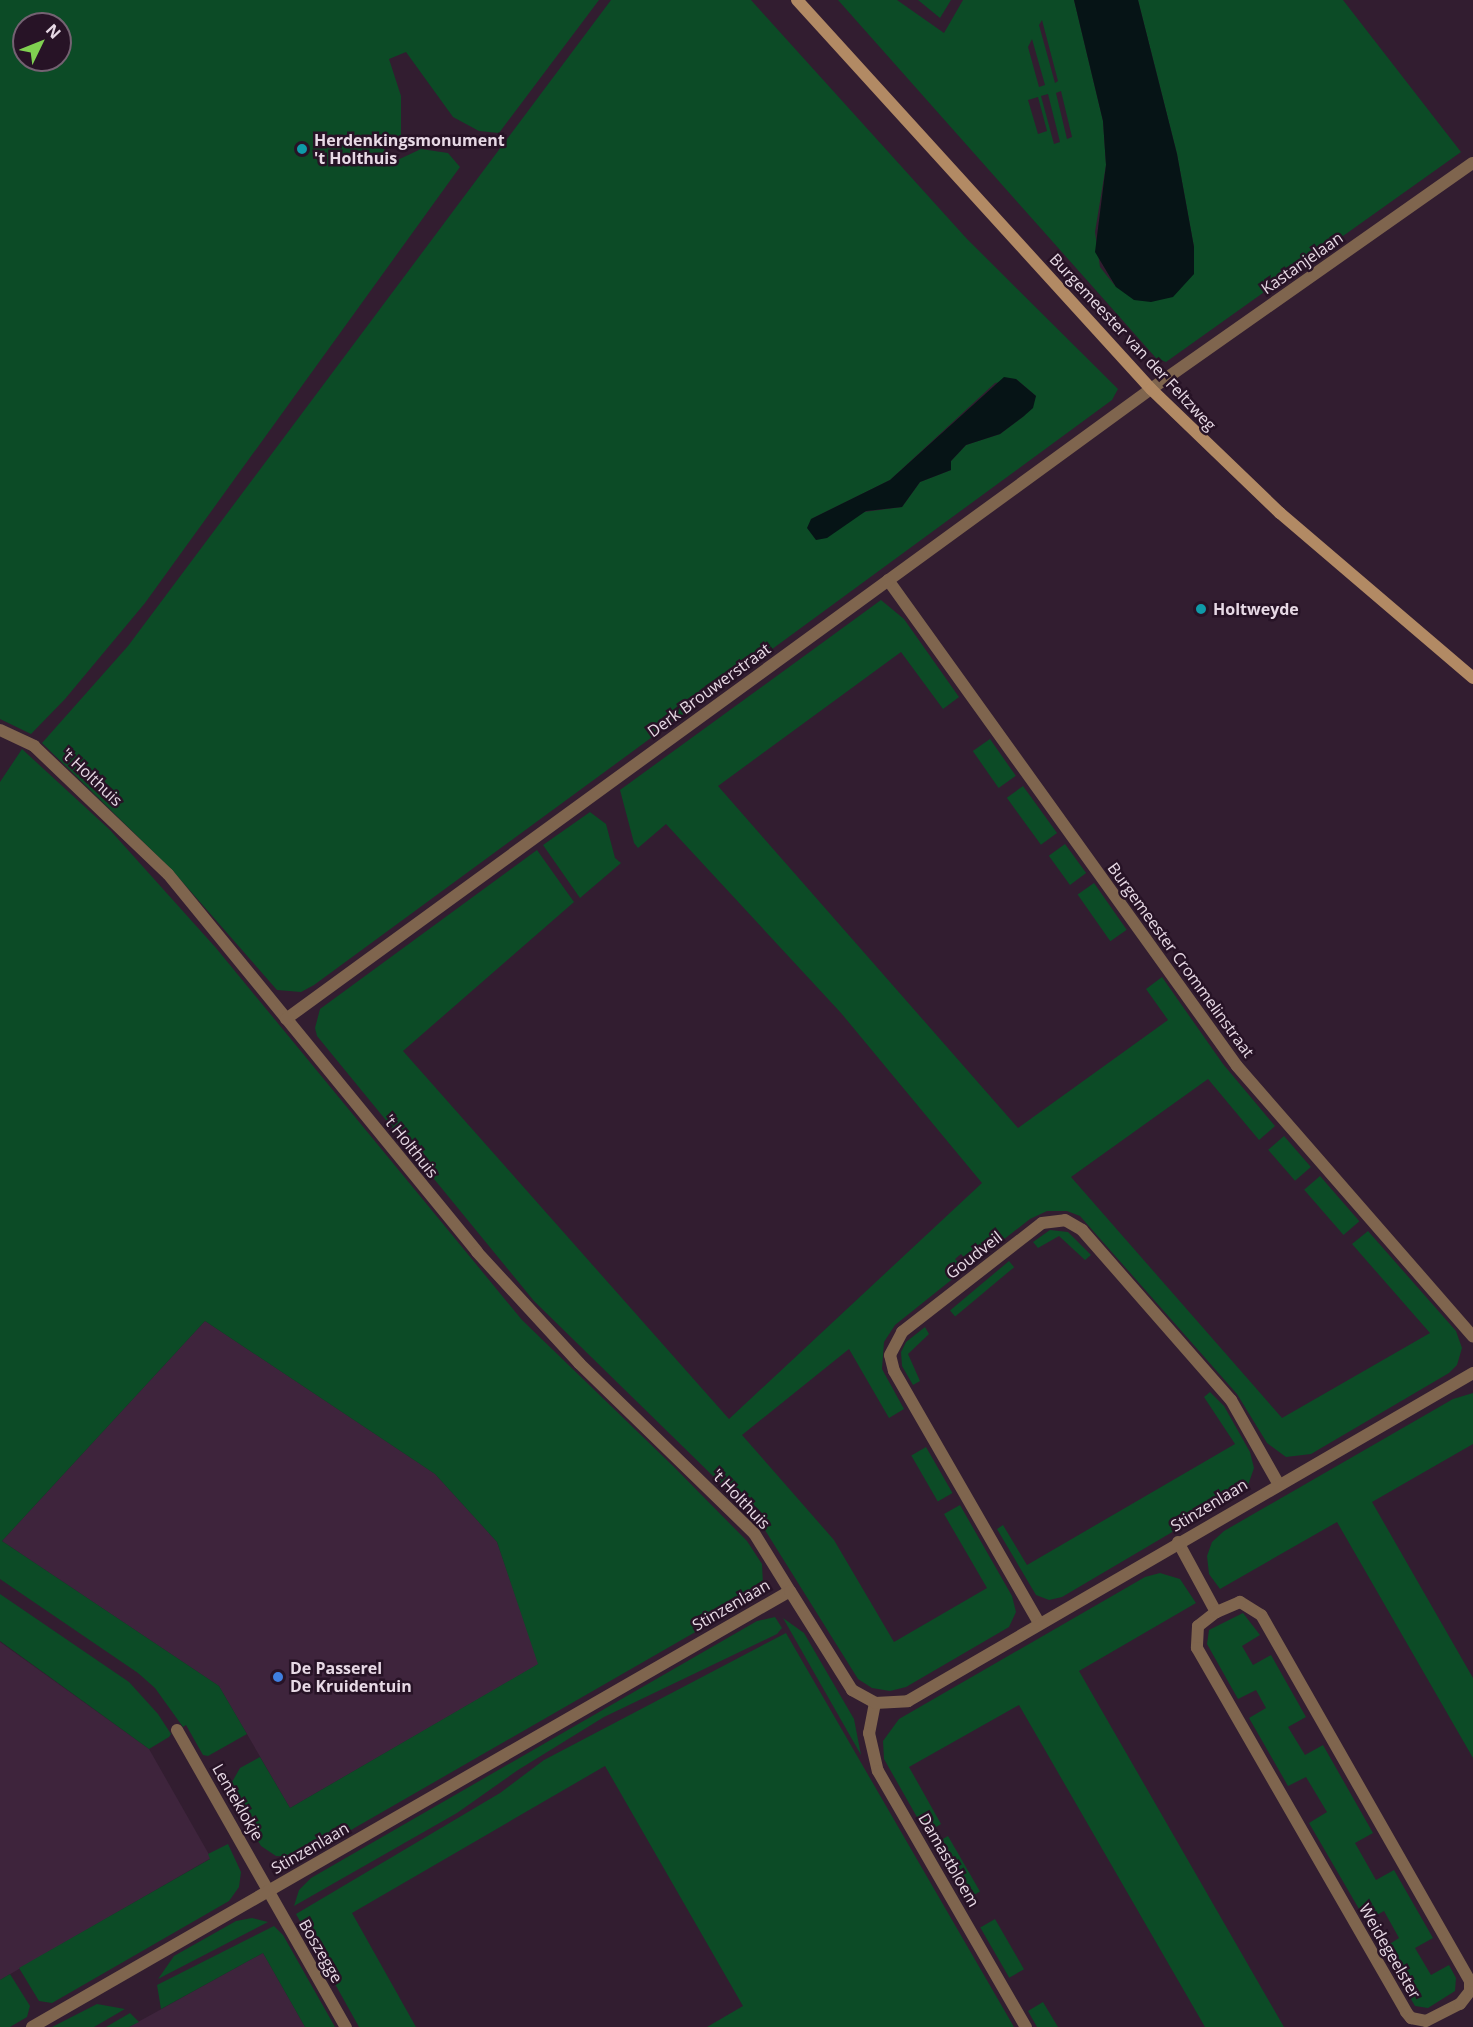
<!DOCTYPE html>
<style>
body{margin:0}
#map{position:relative;width:1473px;height:2027px;overflow:hidden;background:#321d30;font-family:"Open Sans",sans-serif}
div>[style]{position:absolute}
[style*='--x']{left:calc(var(--x)*1px);top:calc(var(--y)*1px);width:calc(var(--w)*1px);rotate:calc(var(--a)*1deg)}
.built>*{inset:0;background:#3e243c}
.green>*{inset:0;background:#0c4b26;transform-origin:0 0}
.water>*{inset:0;background:#061416}
.street>*{height:12px;margin:-6px;padding:0 6px;transform-origin:6px;border-radius:6px;background:#7f654e}
.secondary>*{height:12px;margin:-6px;padding:0 6px;transform-origin:6px;border-radius:6px;background:#b28a64}
.dots>*{width:16px;height:16px;translate:-50% -50%;box-sizing:border-box;border:3px solid #271326;border-radius:50%}
span{translate:-50% -50%;white-space:nowrap;text-align:center;line-height:1.15;-webkit-text-stroke:5px #271326;paint-order:stroke}
.poi-label{font-size:16px;color:#e7d9e5;font-weight:700}
.left{translate:0 -50%;text-align:left}
.street-label{font-size:16px;color:#e7d9e5}
.north{position:absolute;left:12px;top:12px;width:60px;height:60px;box-sizing:border-box;background:#271326;border:2px solid #746272;border-radius:50%;rotate:47deg;font-size:16px;font-weight:700;line-height:24px;text-align:center;color:#e7d9e5}
.north::after{content:'';display:block;margin:auto;width:21px;height:27px;background:#80d051;clip-path:polygon(50% 0,100% 100%,50% 72%,0 100%)}
</style>
<div id="map">
<div class="built">
<i style="clip-path:polygon(205px 1321px,435px 1474px,497px 1542px,539px 1664px,290px 1808px,219px 1686px,2px 1541px)"></i>
<i style="clip-path:polygon(0 1642px,149px 1749px,211px 1858px,0 1980px)"></i>
<i style="clip-path:polygon(263px 1953px,305px 2027px,129px 2027px)"></i>
</div>
<div class="green">
<i style="clip-path:polygon(evenodd,0 0,599px 0,499px 133px,479px 131px,453px 117px,406px 52px,389px 59px,401px 96px,401px 136px,382px 145px,391px 163px,421px 149px,448px 153px,460px 167px,145px 603px,65px 699px,31px 734px,0 719px,0 0,24px 24px,60px 24px,60px 60px,24px 60px,24px 24px)"></i>
<i style="clip-path:polygon(evenodd,611px 0,751px 0,967px 239px,1118px 389px,1112px 400px,314px 985px,301px 992px,277px 990px,172px 870px,42px 743px,128px 646px,611px 0,1016px 379px,1036px 396px,1024px 416px,1000px 434px,966px 445px,951px 461px,951px 470px,920px 482px,902px 507px,811px 519px,890px 480px,995px 383px,1016px 379px)"></i>
<i style="clip-path:polygon(evenodd,838px 0,897px 0,944px 33px,963px 0,1074px 0,1103px 121px,1106px 165px,1095px 232px,1100px 267px,1116px 287px,1194px 274px,1194px 247px,1177px 154px,1138px 0,1343px 0,1461px 152px,1166px 362px,1156px 358px,838px 0,1042px 20px,1058px 81px,1055px 83px,1039px 25px,1042px 20px,838px 0,1032px 39px,1045px 85px,1039px 87px,1028px 47px,1032px 39px,838px 0,1061px 91px,1072px 137px,1067px 139px,1056px 93px,1061px 91px,838px 0,1048px 94px,1060px 142px,1054px 144px,1041px 96px,1048px 94px,838px 0,1038px 97px,1047px 131px,1038px 134px,1028px 100px,1038px 97px)"></i>
<i style="clip-path:polygon(918px 0,951px 0,940px 18px)"></i>
<i style="clip-path:polygon(881px 600px,904px 619px,959px 697px,943px 709px,901px 652px,718px 786px,1018px 1128px,1168px 1020px,1146px 989px,1162px 977px,1223px 1064px,1275px 1126px,1259px 1140px,1208px 1079px,1071px 1177px,1282px 1418px,1430px 1333px,1352px 1244px,1368px 1231px,1456px 1331px,1462px 1348px,1457px 1365px,1449px 1373px,1311px 1454px,1286px 1457px,1267px 1443px,1237px 1394px,1080px 1216px,1067px 1211px,1047px 1211px,1030px 1219px,971px 1265px,961px 1254px,955px 1259px,965px 1269px,895px 1325px,884px 1342px,882px 1369px,904px 1409px,889px 1418px,849px 1349px,742px 1435px,834px 1540px,894px 1642px,987px 1588px,944px 1514px,960px 1505px,1012px 1596px,1016px 1612px,1009px 1627px,906px 1687px,890px 1691px,872px 1688px,858px 1679px,760px 1522px,534px 1301px,317px 1036px,315px 1028px,320px 1009px,537px 850px,574px 902px,403px 1051px,729px 1419px,982px 1183px,841px 1013px,666px 824px,638px 848px,634px 843px,620px 790px)"></i>
<i style="left:990px;top:739px;width:45px;height:21px;rotate:55deg"></i>
<i style="clip-path:polygon(22px 749px,110px 830px,216px 948px,522px 1320px,674px 1467px,747px 1541px,762px 1564px,763px 1584px,751px 1600px,304px 1857px,276px 1856px,261px 1846px,232px 1798px,232px 1782px,240px 1768px,260px 1757px,290px 1808px,538px 1664px,497px 1542px,435px 1474px,205px 1321px,2px 1541px,219px 1686px,247px 1734px,208px 1756px,203px 1755px,186px 1725px,183px 1727px,155px 1688px,138px 1673px,0 1579px,0 782px)"></i>
<i style="left:1023px;top:786px;width:58px;height:20px;rotate:54deg"></i>
<i style="clip-path:polygon(590px 812px,606px 824px,615px 858px,621px 863px,580px 898px,543px 845px)"></i>
<i style="left:1065px;top:844px;width:36px;height:20px;rotate:54deg"></i>
<i style="left:1094px;top:883px;width:57px;height:20px;rotate:55deg"></i>
<i style="left:1284px;top:1136px;width:41px;height:21px;rotate:49deg"></i>
<i style="left:1320px;top:1176px;width:60px;height:21px;rotate:49deg"></i>
<i style="clip-path:polygon(1050px 1230px,1068px 1232px,1091px 1255px,1085px 1260px,1059px 1236px,1038px 1248px,1033px 1242px)"></i>
<i style="left:1009px;top:1261px;width:8px;height:77px;rotate:50deg"></i>
<i style="clip-path:polygon(925px 1327px,929px 1334px,908px 1354px,920px 1381px,913px 1385px,902px 1366px,901px 1352px,906px 1342px)"></i>
<i style="clip-path:polygon(1210px 1392px,1224px 1406px,1250px 1452px,1254px 1468px,1247px 1488px,1062px 1597px,1049px 1600px,1036px 1595px,997px 1529px,1003px 1525px,1027px 1565px,1235px 1444px,1204px 1397px)"></i>
<i style="clip-path:polygon(1473px 1393px,1473px 1444px,1372px 1502px,1473px 1678px,1473px 1758px,1337px 1522px,1220px 1589px,1209px 1574px,1207px 1556px,1212px 1542px,1224px 1531px,1453px 1399px)"></i>
<i style="left:926px;top:1447px;width:53px;height:17px;rotate:60deg"></i>
<i style="clip-path:polygon(1160px 1573px,1180px 1579px,1196px 1603px,1079px 1671px,1284px 2027px,1205px 2027px,1019px 1705px,909px 1767px,941px 1824px,926px 1833px,884px 1759px,883px 1741px,899px 1719px,1145px 1577px)"></i>
<i style="clip-path:polygon(0 1594px,129px 1682px,158px 1714px,171px 1734px,169px 1737px,149px 1749px,0 1641px)"></i>
<i style="clip-path:polygon(1243px 1613px,1260px 1635px,1242px 1646px,1253px 1665px,1271px 1655px,1306px 1717px,1288px 1727px,1305px 1755px,1323px 1745px,1373px 1833px,1355px 1843px,1376px 1880px,1394px 1870px,1433px 1938px,1415px 1948px,1431px 1975px,1449px 1965px,1456px 1978px,1455px 1991px,1428px 2008px,1415px 2006px,1382px 1949px,1399px 1938px,1384px 1911px,1366px 1921px,1309px 1823px,1327px 1812px,1306px 1777px,1288px 1786px,1249px 1718px,1266px 1708px,1256px 1690px,1238px 1699px,1207px 1644px,1209px 1630px)"></i>
<i style="clip-path:polygon(775px 1617px,782px 1628px,777px 1634px,604px 1717px,518px 1770px,457px 1813px,294px 1906px,299px 1890px,311px 1878px,757px 1621px)"></i>
<i style="clip-path:polygon(783px 1618px,804px 1633px,854px 1719px,861px 1755px)"></i>
<i style="clip-path:polygon(786px 1633px,1014px 2027px,707px 2027px,743px 2006px,605px 1766px,352px 1913px,416px 2027px,359px 2027px,296px 1914px,500px 1793px,544px 1760px)"></i>
<i style="left:948px;top:1836px;width:64px;height:17px;rotate:60deg"></i>
<i style="clip-path:polygon(228px 1844px,241px 1872px,239px 1887px,229px 1901px,52px 2003px,39px 2001px,19px 1968px,210px 1859px,208px 1854px)"></i>
<i style="clip-path:polygon(252px 1918px,268px 1922px,158px 1979px,174px 1956px,236px 1921px)"></i>
<i style="left:995px;top:1919px;width:58px;height:17px;rotate:60deg"></i>
<i style="clip-path:polygon(274px 1926px,283px 1935px,335px 2027px,305px 2027px,263px 1953px,161px 2009px,157px 1985px)"></i>
<i style="clip-path:polygon(10px 1974px,30px 2006px,27px 2017px,10px 2027px,0 2027px,0 1980px)"></i>
<i style="clip-path:polygon(1043px 2002px,1058px 2027px,1037px 2027px,1028px 2011px)"></i>
<i style="clip-path:polygon(97px 2004px,125px 2009px,94px 2027px,52px 2027px)"></i>
<i style="clip-path:polygon(130px 2013px,139px 2022px,129px 2027px,106px 2027px)"></i>
</div>
<div class="water">
<i style="clip-path:polygon(1074px 0,1138px 0,1177px 154px,1194px 247px,1194px 274px,1173px 297px,1151px 302px,1134px 300px,1116px 287px,1095px 252px,1106px 165px,1103px 121px)"></i>
<i style="clip-path:polygon(1004px 377px,1016px 379px,1036px 396px,1033px 408px,1024px 416px,1000px 434px,966px 445px,951px 461px,951px 470px,920px 482px,902px 507px,866px 511px,827px 538px,816px 540px,807px 528px,811px 519px,890px 480px)"></i>
</div>
<div class="street">
<i style="--x:888;--y:580;--w:598;--a:54.32"></i>
<i style="--x:1237;--y:1066;--w:359;--a:48.9"></i>
<i style="--x:0;--y:730;--w:38;--a:25"></i>
<i style="--x:34;--y:746;--w:185;--a:43.7"></i>
<i style="--x:168;--y:874;--w:488;--a:50.7"></i>
<i style="--x:477;--y:1252;--w:151;--a:47.4"></i>
<i style="--x:579;--y:1363;--w:244;--a:44.2"></i>
<i style="--x:754;--y:1533;--w:68;--a:58.2"></i>
<i style="--x:286;--y:1019;--w:1070;--a:-36.07"></i>
<i style="--x:1151;--y:389;--w:393;--a:-35.1"></i>
<i style="--x:1178;--y:1542;--w:80;--a:61.5"></i>
<i style="--x:1216;--y:1612;--w:23;--a:142"></i>
<i style="--x:1198;--y:1626;--w:22;--a:93"></i>
<i style="--x:1197;--y:1648;--w:420;--a:60.1"></i>
<i style="--x:1406;--y:2012;--w:8;--a:50"></i>
<i style="--x:1411;--y:2018;--w:15;--a:11"></i>
<i style="--x:1426;--y:2021;--w:38;--a:-27"></i>
<i style="--x:1460;--y:2004;--w:16;--a:-52"></i>
<i style="--x:1470;--y:1991;--w:10;--a:-90"></i>
<i style="--x:1470;--y:1981;--w:421;--a:-119.7"></i>
<i style="--x:1261;--y:1615;--w:25;--a:-148"></i>
<i style="--x:1240;--y:1602;--w:26;--a:157"></i>
<i style="--x:1039;--y:1623;--w:291;--a:-119.9"></i>
<i style="--x:894;--y:1371;--w:16;--a:-104"></i>
<i style="--x:890;--y:1355;--w:26;--a:-62"></i>
<i style="--x:902;--y:1332;--w:177;--a:-37.9"></i>
<i style="--x:1042;--y:1223;--w:23;--a:-7"></i>
<i style="--x:1065;--y:1220;--w:20;--a:30"></i>
<i style="--x:1082;--y:1230;--w:226;--a:48.8"></i>
<i style="--x:1231;--y:1400;--w:95;--a:60.5"></i>
<i style="--x:875;--y:1703;--w:31;--a:101"></i>
<i style="--x:869;--y:1733;--w:39;--a:77"></i>
<i style="--x:878;--y:1771;--w:296;--a:60"></i>
<i style="--x:177;--y:1730;--w:342;--a:60.4"></i>
<i style="--x:32;--y:2027;--w:874;--a:-29.91"></i>
<i style="--x:790;--y:1591;--w:117;--a:57.9"></i>
<i style="--x:852;--y:1690;--w:26;--a:29"></i>
<i style="--x:875;--y:1703;--w:33;--a:-3"></i>
<i style="--x:908;--y:1701;--w:653;--a:-30.14"></i>
</div>
<div class="secondary">
<i style="--x:797;--y:0;--w:526;--a:47.7"></i>
<i style="--x:1151;--y:389;--w:179;--a:43.9"></i>
<i style="--x:1280;--y:513;--w:254;--a:40.5"></i>
</div>
<div class="dots">
<i style="left:302px;top:149px;background:#0f9aa8"></i>
<i style="left:1201px;top:609px;background:#0f9aa8"></i>
<i style="left:278px;top:1677px;background:#3f7fe0"></i>
</div>
<div class="poi-label">
<span class="left" style="left:314px;top:149px">Herdenkingsmonument<br>'t Holthuis</span>
<span class="left" style="left:1213px;top:609px">Holtweyde</span>
<span class="left" style="left:290px;top:1677px">De Passerel<br>De Kruidentuin</span>
</div>
<div class="street-label">
<span style="left:1302px;top:263px;rotate:-35deg">Kastanjelaan</span>
<span style="left:1133px;top:342px;rotate:47deg">Burgemeester van der Feltzweg</span>
<span style="left:709px;top:690px;rotate:-36deg">Derk Brouwerstraat</span>
<span style="left:92px;top:777px;rotate:43deg">'t Holthuis</span>
<span style="left:1181px;top:960px;rotate:54deg">Burgemeester Crommelinstraat</span>
<span style="left:411px;top:1146px;rotate:51deg">'t Holthuis</span>
<span style="left:974px;top:1255px;rotate:-38deg">Goudveil</span>
<span style="left:741px;top:1499px;rotate:46deg">'t Holthuis</span>
<span style="left:1209px;top:1505px;rotate:-31deg">Stinzenlaan</span>
<span style="left:731px;top:1605px;rotate:-30deg">Stinzenlaan</span>
<span style="left:238px;top:1802px;rotate:60deg">Lenteklokje</span>
<span style="left:310px;top:1848px;rotate:-30deg">Stinzenlaan</span>
<span style="left:949px;top:1860px;rotate:60deg">Damastbloem</span>
<span style="left:321px;top:1951px;rotate:60deg">Boszegge</span>
<span style="left:1390px;top:1951px;rotate:60deg">Weidegeelster</span>
</div>
<div class="north">N</div>
</div>
